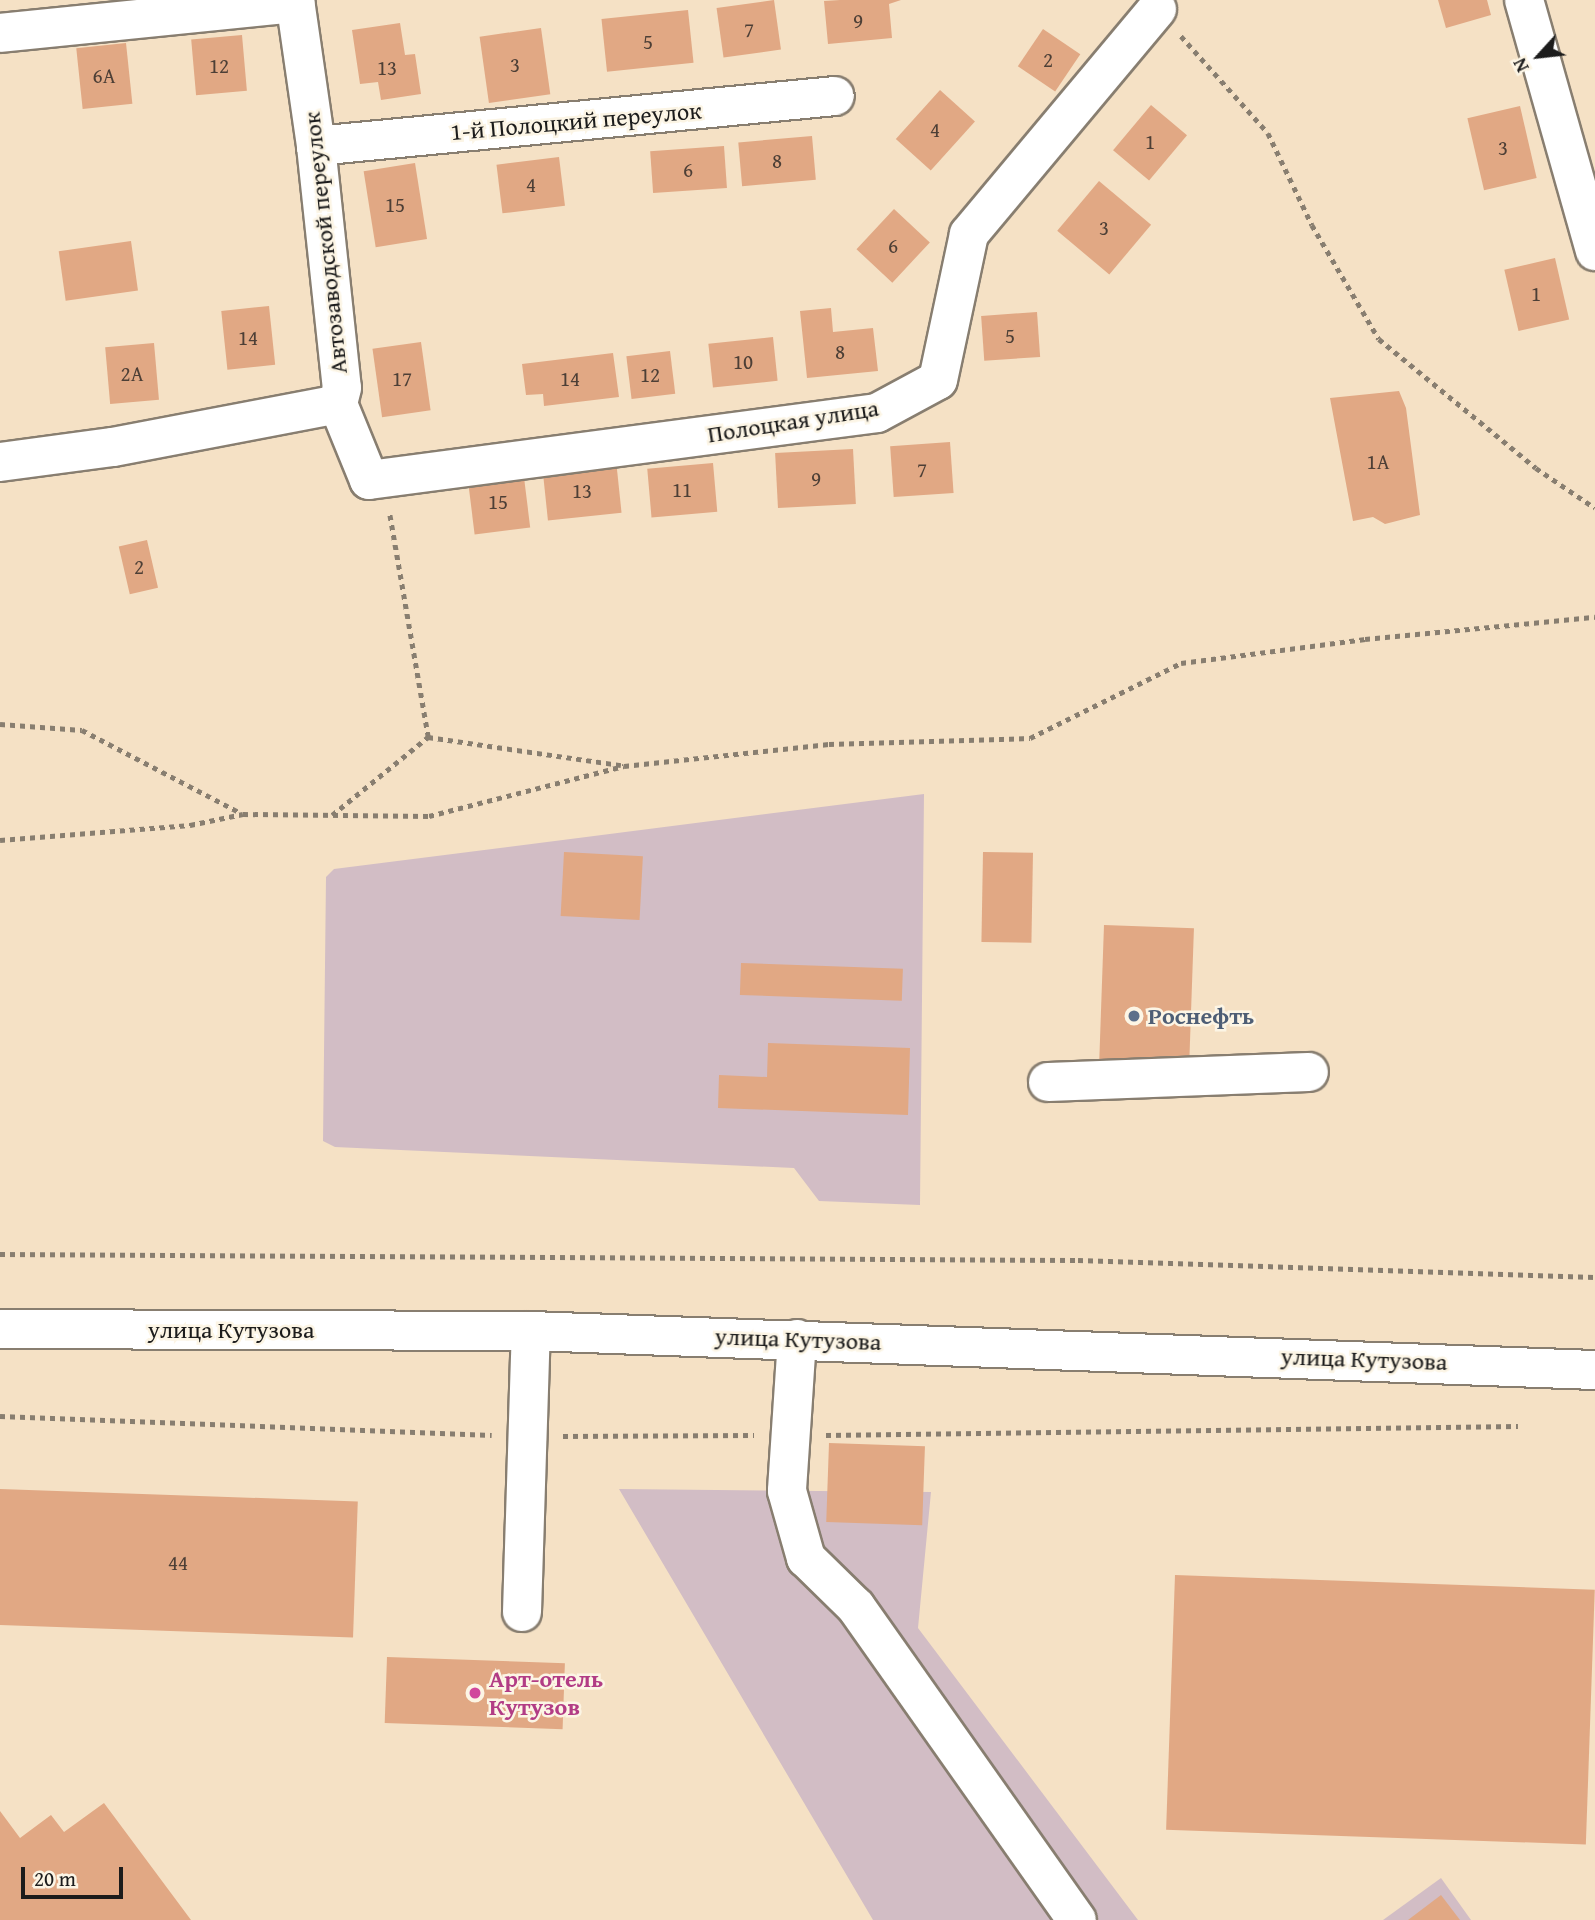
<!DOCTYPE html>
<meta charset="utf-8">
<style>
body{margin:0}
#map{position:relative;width:1595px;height:1920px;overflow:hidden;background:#f5e1c5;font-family:"Gentium Book Plus",serif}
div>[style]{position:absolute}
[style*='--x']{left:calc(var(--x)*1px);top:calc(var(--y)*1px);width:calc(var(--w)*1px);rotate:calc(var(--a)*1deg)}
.industrial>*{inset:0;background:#d2bdc5}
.building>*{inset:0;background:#e1a884;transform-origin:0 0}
.path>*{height:4.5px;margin-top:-2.25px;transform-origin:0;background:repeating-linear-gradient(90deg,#887e70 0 5px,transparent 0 10px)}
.roads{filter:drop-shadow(2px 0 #887e70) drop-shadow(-2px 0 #887e70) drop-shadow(0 2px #887e70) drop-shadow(0 -2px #887e70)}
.minor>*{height:38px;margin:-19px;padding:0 19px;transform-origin:19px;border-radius:19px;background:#fff}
.major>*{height:38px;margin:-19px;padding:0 19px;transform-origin:19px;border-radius:19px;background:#fff}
.dots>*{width:19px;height:19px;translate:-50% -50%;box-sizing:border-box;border:4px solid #fcf5e5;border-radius:50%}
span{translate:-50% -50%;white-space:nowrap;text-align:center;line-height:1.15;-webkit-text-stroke:5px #fcf5e5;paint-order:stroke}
.number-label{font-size:21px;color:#4d3f36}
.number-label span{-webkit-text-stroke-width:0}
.street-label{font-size:24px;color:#1c1c1c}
.service-label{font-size:24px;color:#4e5e75;font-weight:700}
.left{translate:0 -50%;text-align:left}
.hotel-label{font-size:24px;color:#b23c85;font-weight:700}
.north{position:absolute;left:1504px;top:21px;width:70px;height:70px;-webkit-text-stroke:5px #fcf5e5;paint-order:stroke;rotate:243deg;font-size:19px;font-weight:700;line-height:28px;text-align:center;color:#1c1c1c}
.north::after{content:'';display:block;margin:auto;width:24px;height:32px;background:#1c1c1c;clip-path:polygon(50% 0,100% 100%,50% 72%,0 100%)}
.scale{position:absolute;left:21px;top:1867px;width:102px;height:32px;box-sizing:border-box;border:4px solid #1c1c1c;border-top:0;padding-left:9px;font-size:21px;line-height:24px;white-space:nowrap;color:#1c1c1c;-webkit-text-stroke:5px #fcf5e5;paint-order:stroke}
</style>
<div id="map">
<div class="industrial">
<i style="clip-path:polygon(924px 794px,920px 1205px,819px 1201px,794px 1168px,335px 1147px,323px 1141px,326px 877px,334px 869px)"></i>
<i style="clip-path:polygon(619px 1489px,931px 1492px,918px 1628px,1138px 1920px,873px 1920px)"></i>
<i style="clip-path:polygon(1441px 1878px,1471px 1920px,1383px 1920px)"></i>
</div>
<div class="building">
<i style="left:774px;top:0;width:50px;height:58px;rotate:82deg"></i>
<i style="clip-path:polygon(840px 0,901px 0,889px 4px,892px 38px,828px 44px,824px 1px)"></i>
<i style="clip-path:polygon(1438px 0,1487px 0,1491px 15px,1446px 28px)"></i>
<i style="left:688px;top:10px;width:53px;height:87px;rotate:84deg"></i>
<i style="clip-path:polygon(400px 23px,405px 55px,415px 54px,421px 94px,381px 100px,378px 82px,360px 84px,352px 30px)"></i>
<i style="left:541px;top:28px;width:67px;height:62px;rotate:82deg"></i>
<i style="left:1043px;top:29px;width:45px;height:45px;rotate:34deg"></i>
<i style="left:242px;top:35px;width:56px;height:51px;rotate:85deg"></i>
<i style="left:126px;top:43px;width:61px;height:50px;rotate:84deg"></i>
<i style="left:940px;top:90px;width:47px;height:66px;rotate:42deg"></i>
<i style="left:1151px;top:105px;width:47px;height:59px;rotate:40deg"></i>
<i style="left:1520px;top:106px;width:74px;height:54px;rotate:77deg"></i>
<i style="left:812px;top:136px;width:44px;height:74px;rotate:85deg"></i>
<i style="left:724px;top:146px;width:42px;height:74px;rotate:86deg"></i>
<i style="left:559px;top:157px;width:49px;height:63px;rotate:83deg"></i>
<i style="left:415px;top:163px;width:77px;height:52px;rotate:81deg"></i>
<i style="left:1099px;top:181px;width:68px;height:65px;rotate:40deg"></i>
<i style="left:894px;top:209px;width:49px;height:55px;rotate:43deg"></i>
<i style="left:131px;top:241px;width:50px;height:73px;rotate:82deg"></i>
<i style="left:1555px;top:258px;width:63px;height:52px;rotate:77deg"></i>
<i style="left:269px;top:306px;width:59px;height:48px;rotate:84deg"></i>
<i style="clip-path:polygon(831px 308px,833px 332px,873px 328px,878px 371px,807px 378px,800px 311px)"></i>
<i style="left:1037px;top:312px;width:45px;height:56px;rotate:86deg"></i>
<i style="left:773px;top:337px;width:44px;height:65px;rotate:84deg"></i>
<i style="left:421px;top:342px;width:69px;height:49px;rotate:82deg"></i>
<i style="left:154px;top:343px;width:57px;height:49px;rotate:85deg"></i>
<i style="left:670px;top:351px;width:43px;height:44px;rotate:83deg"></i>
<i style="clip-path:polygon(613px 353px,619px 397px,544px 406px,543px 394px,526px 395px,522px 364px)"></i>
<i style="clip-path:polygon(1399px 391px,1406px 408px,1420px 515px,1385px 524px,1373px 517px,1353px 521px,1330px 398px)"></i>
<i style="left:950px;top:442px;width:51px;height:60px;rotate:86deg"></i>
<i style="left:853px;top:449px;width:55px;height:78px;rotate:87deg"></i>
<i style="left:616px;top:460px;width:53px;height:74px;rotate:84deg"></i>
<i style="left:713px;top:463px;width:49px;height:66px;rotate:85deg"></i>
<i style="left:523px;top:469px;width:59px;height:56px;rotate:83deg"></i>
<i style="left:147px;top:540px;width:49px;height:29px;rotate:77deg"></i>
<i style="left:564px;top:852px;width:79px;height:64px;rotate:3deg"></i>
<i style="left:983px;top:852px;width:50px;height:90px;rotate:1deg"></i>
<i style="left:1104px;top:925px;width:90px;height:158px;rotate:2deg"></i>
<i style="left:741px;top:963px;width:162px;height:32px;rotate:2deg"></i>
<i style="clip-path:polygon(768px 1043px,910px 1048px,908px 1115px,718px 1108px,719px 1075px,767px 1077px)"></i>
<i style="left:829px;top:1443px;width:96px;height:79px;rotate:2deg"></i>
<i style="left:0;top:1489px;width:358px;height:136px;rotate:2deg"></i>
<i style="left:1175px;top:1575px;width:420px;height:255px;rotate:2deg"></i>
<i style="left:387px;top:1657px;width:178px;height:66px;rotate:2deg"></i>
<i style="clip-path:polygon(104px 1803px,191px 1920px,0 1920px,0 1811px,20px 1838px,51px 1815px,64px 1832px)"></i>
<i style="clip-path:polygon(1441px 1895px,1460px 1920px,1408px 1920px)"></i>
</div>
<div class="path">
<i style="--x:1181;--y:36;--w:130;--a:48.1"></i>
<i style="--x:1268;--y:133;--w:102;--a:64.4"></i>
<i style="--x:1312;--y:225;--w:132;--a:59.6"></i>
<i style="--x:1379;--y:339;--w:203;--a:39.4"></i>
<i style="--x:1536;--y:468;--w:71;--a:34.1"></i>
<i style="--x:0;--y:724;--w:82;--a:4.2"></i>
<i style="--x:82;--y:730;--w:179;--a:27.6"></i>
<i style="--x:428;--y:737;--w:195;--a:8.3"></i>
<i style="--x:332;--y:815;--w:124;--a:-39.1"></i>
<i style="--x:428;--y:737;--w:228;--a:-99.8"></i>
<i style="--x:0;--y:840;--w:191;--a:-4.5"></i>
<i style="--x:190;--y:825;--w:54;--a:-11.7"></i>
<i style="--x:243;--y:814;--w:186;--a:0.6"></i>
<i style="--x:429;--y:816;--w:201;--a:-14.4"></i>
<i style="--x:624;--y:766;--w:206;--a:-6.1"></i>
<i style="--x:829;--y:744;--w:201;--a:-1.7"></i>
<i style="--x:1030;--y:738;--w:169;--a:-26.4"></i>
<i style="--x:1181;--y:663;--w:186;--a:-7.4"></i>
<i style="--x:1365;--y:639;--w:231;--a:-5.5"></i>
<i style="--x:0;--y:1254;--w:1078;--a:0.32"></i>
<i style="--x:1078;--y:1260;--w:517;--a:1.88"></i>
<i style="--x:0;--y:1416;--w:492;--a:2.2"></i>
<i style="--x:826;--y:1435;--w:692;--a:-0.75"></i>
<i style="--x:563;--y:1436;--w:191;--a:-0.3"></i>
</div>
<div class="roads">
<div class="minor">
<i style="--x:295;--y:0;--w:148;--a:81.8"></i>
<i style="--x:316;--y:146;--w:243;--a:83.9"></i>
<i style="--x:342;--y:388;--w:16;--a:104"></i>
<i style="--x:338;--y:404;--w:82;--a:67.8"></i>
<i style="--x:369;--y:480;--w:512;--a:-7.51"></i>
<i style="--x:877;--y:413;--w:69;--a:-28.4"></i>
<i style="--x:938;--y:380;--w:149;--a:-78"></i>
<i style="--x:969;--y:234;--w:293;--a:-50.1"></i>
<i style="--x:1524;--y:0;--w:261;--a:74.2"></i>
<i style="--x:0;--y:33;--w:297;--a:-5.8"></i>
<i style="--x:316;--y:146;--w:521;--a:-5.5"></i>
<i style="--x:0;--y:462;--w:114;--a:-7.6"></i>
<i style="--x:113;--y:447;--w:229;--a:-10.8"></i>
<i style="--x:1048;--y:1082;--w:261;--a:-2.2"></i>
<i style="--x:797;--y:1339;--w:152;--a:93.8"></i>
<i style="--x:787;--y:1491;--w:70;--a:74.2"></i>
<i style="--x:806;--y:1558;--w:70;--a:44.4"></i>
<i style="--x:856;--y:1607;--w:383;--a:54.8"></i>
<i style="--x:522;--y:1612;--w:281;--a:-88.2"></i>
</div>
<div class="major">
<i style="--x:0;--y:1329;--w:531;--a:0.22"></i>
<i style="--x:531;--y:1331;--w:1065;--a:2.1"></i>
</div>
</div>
<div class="dots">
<i style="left:1134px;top:1016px;background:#5c6f8a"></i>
<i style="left:475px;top:1693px;background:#d1479c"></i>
</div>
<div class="number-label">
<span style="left:858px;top:21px">9</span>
<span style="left:749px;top:30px">7</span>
<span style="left:648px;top:42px">5</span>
<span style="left:1048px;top:60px">2</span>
<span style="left:515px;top:65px">3</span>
<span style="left:219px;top:66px">12</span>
<span style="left:387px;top:68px">13</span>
<span style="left:104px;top:76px">6А</span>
<span style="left:935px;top:130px">4</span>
<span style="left:1150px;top:142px">1</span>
<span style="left:1503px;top:148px">3</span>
<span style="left:777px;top:161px">8</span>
<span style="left:688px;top:170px">6</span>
<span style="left:531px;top:185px">4</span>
<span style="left:395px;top:205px">15</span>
<span style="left:1104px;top:228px">3</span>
<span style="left:893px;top:246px">6</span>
<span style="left:1536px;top:294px">1</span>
<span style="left:1010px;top:336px">5</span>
<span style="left:248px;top:338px">14</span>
<span style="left:840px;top:352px">8</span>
<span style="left:743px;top:362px">10</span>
<span style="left:132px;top:374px">2А</span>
<span style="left:650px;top:375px">12</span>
<span style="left:402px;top:379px">17</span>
<span style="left:570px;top:379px">14</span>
<span style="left:1378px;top:462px">1А</span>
<span style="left:922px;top:470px">7</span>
<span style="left:816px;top:479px">9</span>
<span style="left:682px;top:490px">11</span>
<span style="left:582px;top:491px">13</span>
<span style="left:498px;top:502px">15</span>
<span style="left:139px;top:567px">2</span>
<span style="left:178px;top:1563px">44</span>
</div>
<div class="street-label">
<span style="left:576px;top:121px;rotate:-5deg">1-й Полоцкий переулок</span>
<span style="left:325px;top:243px;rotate:-96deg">Автозаводской переулок</span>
<span style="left:793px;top:421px;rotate:-9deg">Полоцкая улица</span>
<span style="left:231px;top:1330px">улица Кутузова</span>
<span style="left:798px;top:1339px;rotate:2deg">улица Кутузова</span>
<span style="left:1364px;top:1359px;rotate:2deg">улица Кутузова</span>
</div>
<div class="service-label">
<span class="left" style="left:1148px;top:1016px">Роснефть</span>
</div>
<div class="hotel-label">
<span class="left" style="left:489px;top:1693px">Арт-отель<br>Кутузов</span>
</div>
<div class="north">N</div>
<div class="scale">20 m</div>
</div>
